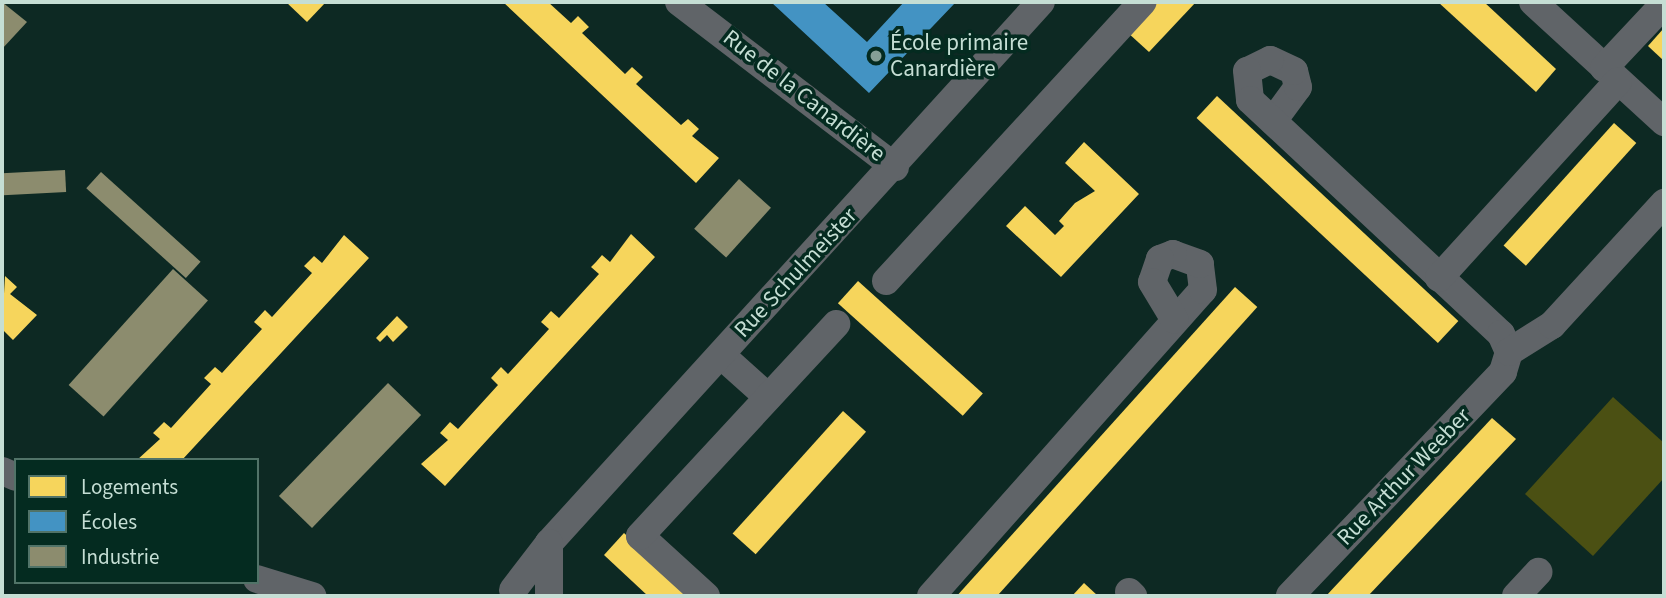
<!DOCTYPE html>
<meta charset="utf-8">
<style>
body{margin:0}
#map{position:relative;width:1666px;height:598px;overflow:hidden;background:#0d2923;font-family:"Source Sans 3",sans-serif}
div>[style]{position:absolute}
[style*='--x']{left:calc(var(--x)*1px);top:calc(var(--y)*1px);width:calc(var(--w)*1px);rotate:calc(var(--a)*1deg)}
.green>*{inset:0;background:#4b5013}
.homes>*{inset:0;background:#f6d55c;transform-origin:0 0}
.schools>*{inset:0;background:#4393c3}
.industry>*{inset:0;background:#8c8c6e;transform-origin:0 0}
.minor>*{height:28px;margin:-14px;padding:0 14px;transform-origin:14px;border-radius:14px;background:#606468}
.dots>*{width:19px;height:19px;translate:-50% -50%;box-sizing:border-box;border:4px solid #042b20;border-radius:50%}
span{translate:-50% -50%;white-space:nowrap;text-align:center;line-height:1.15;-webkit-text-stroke:7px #042b20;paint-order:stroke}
.poi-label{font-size:23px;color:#c5ded4}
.left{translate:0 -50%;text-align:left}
.street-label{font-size:23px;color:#c5ded4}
.frame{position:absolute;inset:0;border:4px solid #c5ded4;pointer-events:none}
.legend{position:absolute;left:14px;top:458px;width:245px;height:126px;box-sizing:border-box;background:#042b20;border:2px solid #517368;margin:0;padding:9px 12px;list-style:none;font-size:21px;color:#c5ded4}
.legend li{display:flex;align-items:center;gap:14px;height:35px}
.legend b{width:35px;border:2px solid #517368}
</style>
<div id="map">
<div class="green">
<i style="clip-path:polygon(1613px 397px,1664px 443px,1664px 478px,1593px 556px,1525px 494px)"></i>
</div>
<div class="homes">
<i style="clip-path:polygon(286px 2px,326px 2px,307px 22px)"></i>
<i style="clip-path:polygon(503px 2px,548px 2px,571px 23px,578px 16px,589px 27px,582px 33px,625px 74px,632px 67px,643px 77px,636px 84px,681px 125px,688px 119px,699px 129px,692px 136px,719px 158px,696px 183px)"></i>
<i style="clip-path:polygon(1153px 2px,1196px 2px,1149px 52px,1127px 32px)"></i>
<i style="clip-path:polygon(1438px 2px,1484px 2px,1556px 69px,1536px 92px)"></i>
<i style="clip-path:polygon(1664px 28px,1664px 61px,1648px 46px)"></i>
<i style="left:1217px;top:96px;width:330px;height:30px;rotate:43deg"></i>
<i style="left:1614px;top:123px;width:30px;height:165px;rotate:42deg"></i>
<i style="clip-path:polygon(1084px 142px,1139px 194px,1061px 277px,1006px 226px,1025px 206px,1055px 235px,1064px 226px,1059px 221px,1075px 203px,1095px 191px,1065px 163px)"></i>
<i style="clip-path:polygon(631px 234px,655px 257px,445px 486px,421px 464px,448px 440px,440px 433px,450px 422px,458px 429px,498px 385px,491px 378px,501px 367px,508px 374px,549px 329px,541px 322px,551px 311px,559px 318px,599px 274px,591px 267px,596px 262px,602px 255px,610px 262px)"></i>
<i style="clip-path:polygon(344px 235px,369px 258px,182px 460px,137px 460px,160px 439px,153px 433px,164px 422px,171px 428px,211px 384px,204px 378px,215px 367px,222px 373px,262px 329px,254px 322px,265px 310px,272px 317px,312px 273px,304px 266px,314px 256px,322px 263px)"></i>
<i style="clip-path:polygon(5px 276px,17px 287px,10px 294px,37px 315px,13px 340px,2px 329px)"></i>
<i style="left:858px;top:281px;width:168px;height:30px;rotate:42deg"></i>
<i style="left:1235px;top:287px;width:30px;height:419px;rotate:42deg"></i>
<i style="clip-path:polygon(397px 316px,408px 327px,393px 342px,387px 335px,380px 342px,376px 338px)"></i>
<i style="left:843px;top:411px;width:31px;height:165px;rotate:42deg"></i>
<i style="clip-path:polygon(1492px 418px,1516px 439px,1368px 596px,1326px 596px)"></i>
<i style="clip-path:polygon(624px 533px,650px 557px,692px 596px,648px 596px,604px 555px)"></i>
<i style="clip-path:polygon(1084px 583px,1098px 596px,1072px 596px)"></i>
</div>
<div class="schools">
<i style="clip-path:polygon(771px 2px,823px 2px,867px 42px,904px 2px,955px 3px,869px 93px)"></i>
</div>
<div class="industry">
<i style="clip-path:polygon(2px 2px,27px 22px,2px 49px)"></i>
<i style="left:65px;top:170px;width:22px;height:63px;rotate:87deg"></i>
<i style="left:101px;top:172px;width:134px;height:22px;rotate:42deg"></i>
<i style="left:739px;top:179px;width:43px;height:67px;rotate:42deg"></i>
<i style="left:173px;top:269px;width:47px;height:156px;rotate:42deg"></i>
<i style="left:388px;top:383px;width:46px;height:157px;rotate:44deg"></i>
</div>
<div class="minor">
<i style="--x:679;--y:2;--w:272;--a:37.4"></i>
<i style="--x:1533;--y:2;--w:178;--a:42.5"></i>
<i style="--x:1604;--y:68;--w:88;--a:-46.8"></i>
<i style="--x:1273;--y:121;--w:42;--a:-53.7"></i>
<i style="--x:1298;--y:87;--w:16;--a:-104"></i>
<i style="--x:1294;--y:71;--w:26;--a:-155"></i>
<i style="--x:1270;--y:60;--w:25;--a:154"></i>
<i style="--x:1247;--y:71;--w:29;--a:84"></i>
<i style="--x:1250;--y:100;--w:343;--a:43"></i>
<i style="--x:1501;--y:334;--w:20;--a:66"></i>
<i style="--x:1509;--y:352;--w:21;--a:107"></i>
<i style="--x:1503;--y:372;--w:309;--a:133.6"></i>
<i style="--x:1439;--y:278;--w:266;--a:-47.7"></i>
<i style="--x:886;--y:281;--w:379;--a:-47.4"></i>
<i style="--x:1509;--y:352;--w:51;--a:-32.1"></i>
<i style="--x:1552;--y:325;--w:166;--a:-47.4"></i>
<i style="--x:721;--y:355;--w:63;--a:41.8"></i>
<i style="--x:2;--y:471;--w:15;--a:23"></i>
<i style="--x:549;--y:543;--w:731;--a:-47.72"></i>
<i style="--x:257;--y:579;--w:58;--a:17.2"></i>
<i style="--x:513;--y:590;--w:59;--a:-52.5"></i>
<i style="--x:549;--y:543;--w:53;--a:90"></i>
<i style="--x:1129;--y:592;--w:6;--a:45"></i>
<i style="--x:706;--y:596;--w:89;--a:-137.7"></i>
<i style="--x:640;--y:536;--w:289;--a:-47.2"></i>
<i style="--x:931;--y:596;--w:409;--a:-48.4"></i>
<i style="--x:1203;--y:290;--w:26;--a:-97"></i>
<i style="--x:1200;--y:264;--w:29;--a:-160"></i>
<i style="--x:1173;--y:254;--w:14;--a:159"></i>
<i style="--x:1160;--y:259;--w:24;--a:109"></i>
<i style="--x:1152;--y:282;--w:44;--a:58.8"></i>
<i style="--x:1516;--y:596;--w:33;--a:-47"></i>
</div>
<div class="dots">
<i style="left:876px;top:56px;background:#859f96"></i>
</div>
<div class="poi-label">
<span class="left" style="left:890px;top:56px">École primaire<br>Canardière</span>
</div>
<div class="street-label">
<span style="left:804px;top:96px;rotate:38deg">Rue de la Canardière</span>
<span style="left:796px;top:273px;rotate:-47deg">Rue Schulmeister</span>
<span style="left:1404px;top:477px;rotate:-46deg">Rue Arthur Weeber</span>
</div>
<div class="frame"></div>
<ul class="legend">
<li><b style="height:19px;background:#f6d55c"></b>Logements</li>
<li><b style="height:19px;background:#4393c3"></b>Écoles</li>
<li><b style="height:19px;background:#8c8c6e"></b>Industrie</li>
</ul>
</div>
